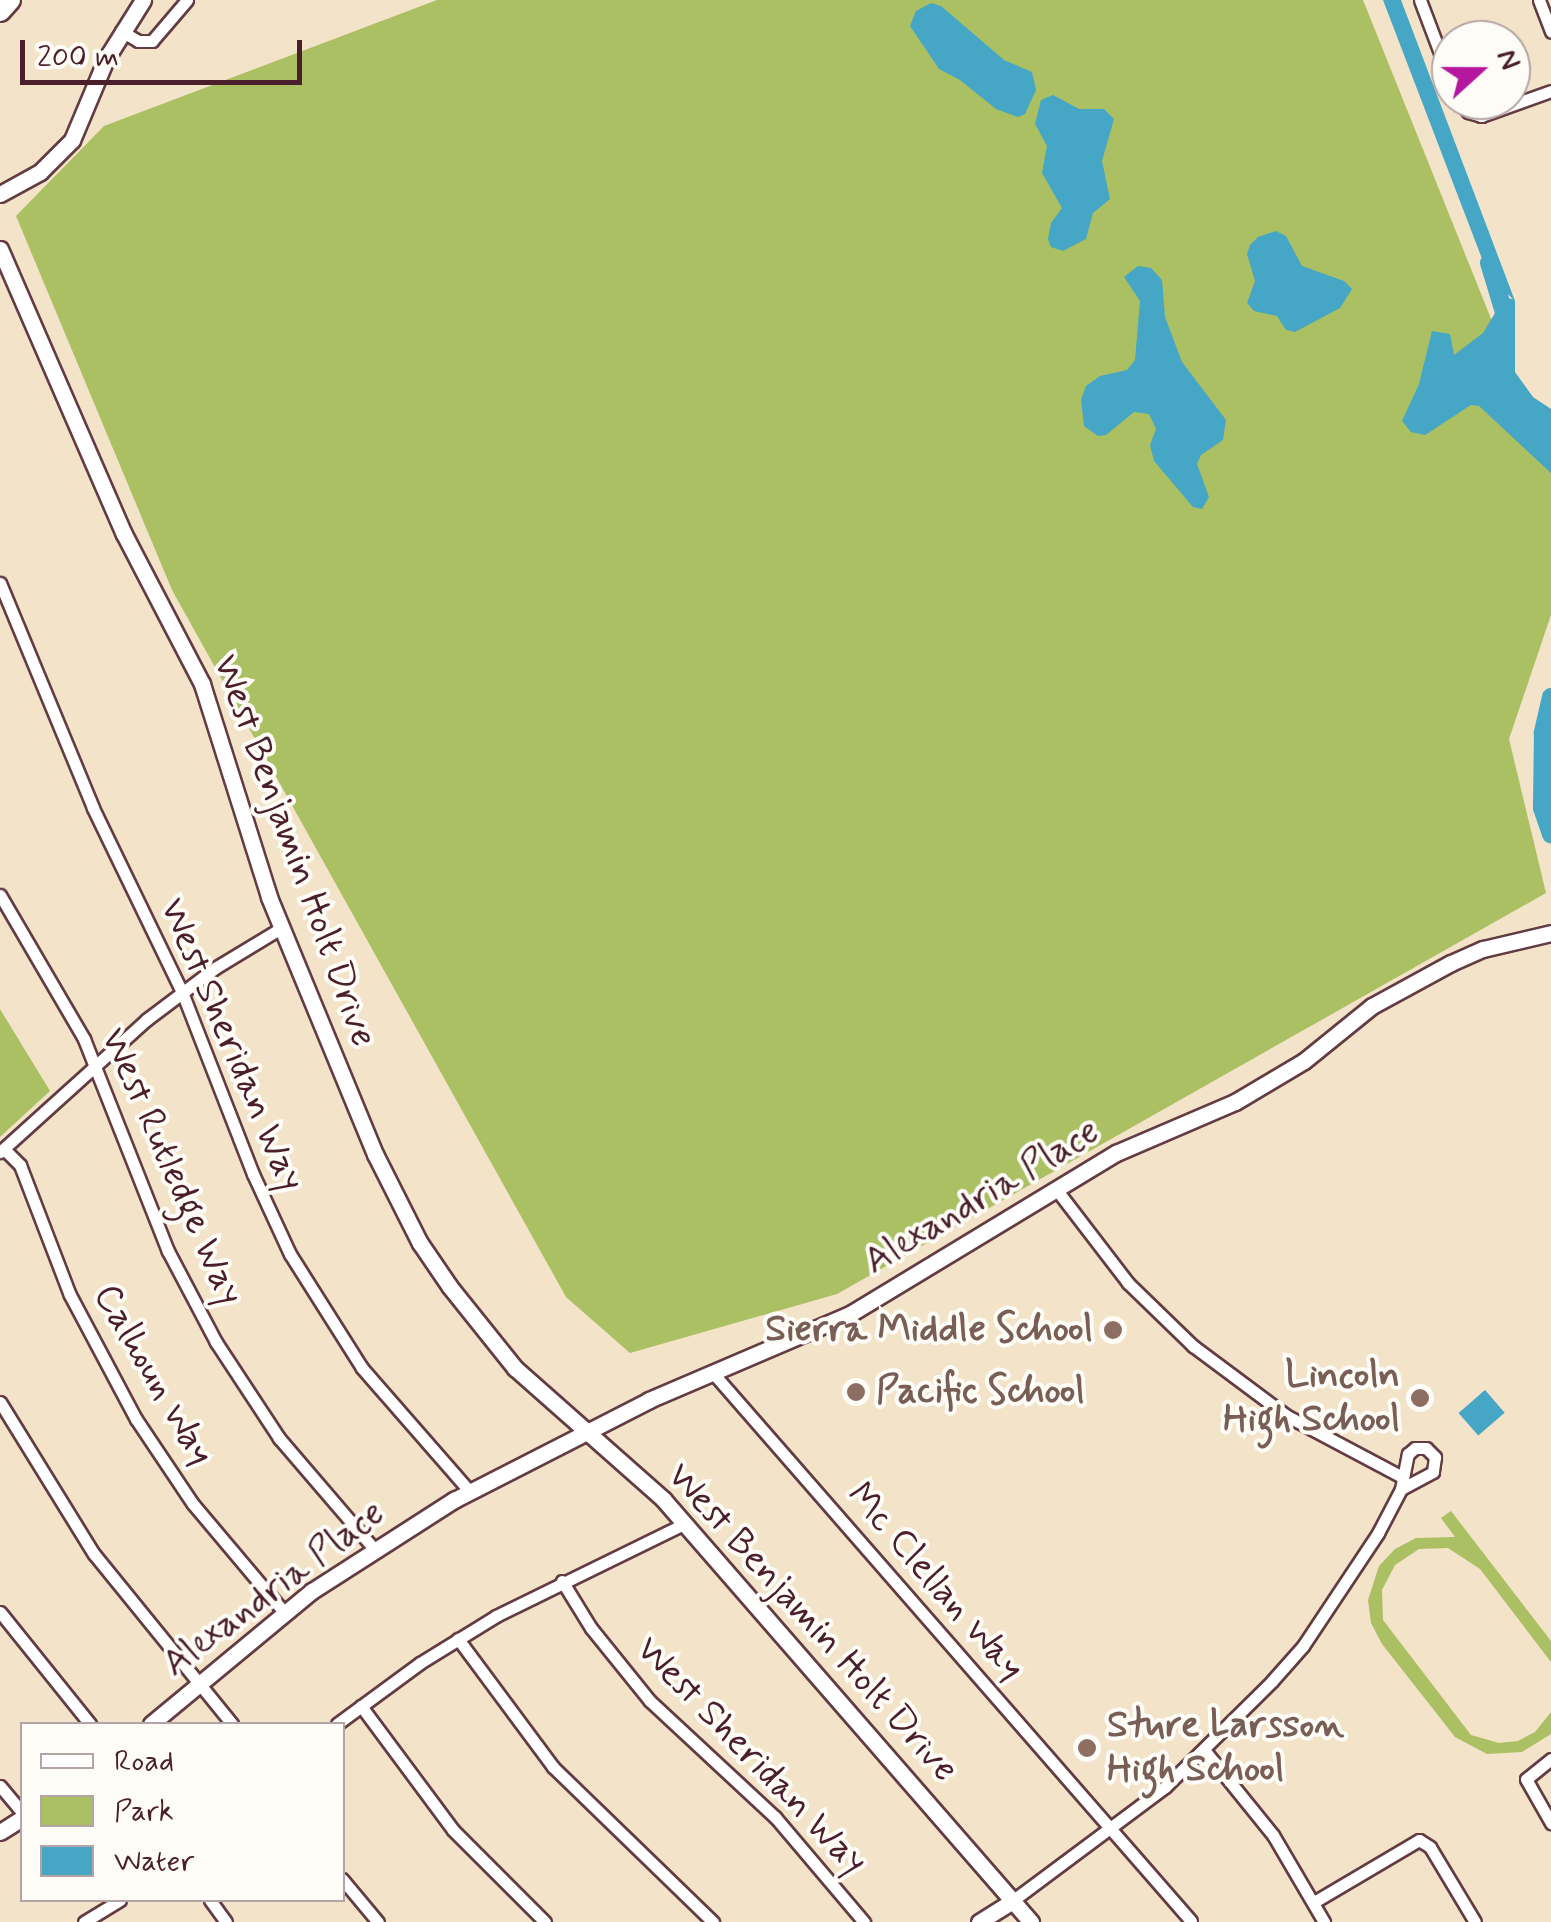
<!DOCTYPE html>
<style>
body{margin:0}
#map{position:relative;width:1551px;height:1922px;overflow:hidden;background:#f3e3c8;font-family:Mynerve,sans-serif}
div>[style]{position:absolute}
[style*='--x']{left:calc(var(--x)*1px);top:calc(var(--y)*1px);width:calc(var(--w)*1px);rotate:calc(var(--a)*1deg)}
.green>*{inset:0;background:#abbf63}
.water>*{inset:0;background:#45a6c5;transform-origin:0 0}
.river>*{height:18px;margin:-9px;padding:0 9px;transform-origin:9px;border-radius:9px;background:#45a6c5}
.roads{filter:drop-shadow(2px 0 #633c43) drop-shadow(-2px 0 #633c43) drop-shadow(0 2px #633c43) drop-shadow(0 -2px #633c43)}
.street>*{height:11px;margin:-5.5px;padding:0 5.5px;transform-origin:5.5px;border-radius:5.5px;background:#fff}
.secondary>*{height:15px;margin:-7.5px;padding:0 7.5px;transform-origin:7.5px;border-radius:7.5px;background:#fff}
.highway>*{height:20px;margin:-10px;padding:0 10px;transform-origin:10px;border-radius:10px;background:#fff}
.dots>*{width:28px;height:28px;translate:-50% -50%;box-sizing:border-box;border:5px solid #fdfcf7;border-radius:50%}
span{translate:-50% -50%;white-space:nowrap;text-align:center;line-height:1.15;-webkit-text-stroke:8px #fdfcf7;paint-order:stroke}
.street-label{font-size:38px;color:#4a1f2b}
.education-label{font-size:38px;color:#785e54;font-weight:700}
.right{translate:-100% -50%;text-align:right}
.left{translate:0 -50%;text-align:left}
.legend{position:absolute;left:20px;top:1722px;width:325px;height:180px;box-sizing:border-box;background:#fdfcf7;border:2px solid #b5a4a5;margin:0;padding:12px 18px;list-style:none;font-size:30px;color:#4a1f2b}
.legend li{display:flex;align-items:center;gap:20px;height:50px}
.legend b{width:50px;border:2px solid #b5a4a5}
.north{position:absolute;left:1431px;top:20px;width:100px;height:100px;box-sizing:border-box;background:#fdfcf7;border:2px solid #b5a4a5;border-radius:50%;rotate:69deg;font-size:28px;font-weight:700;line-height:40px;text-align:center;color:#4a1f2b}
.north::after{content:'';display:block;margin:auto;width:35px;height:45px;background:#b5179e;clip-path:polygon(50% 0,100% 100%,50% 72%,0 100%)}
.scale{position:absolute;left:20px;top:40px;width:282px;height:45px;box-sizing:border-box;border:5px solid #4a1f2b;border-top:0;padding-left:12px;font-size:30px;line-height:35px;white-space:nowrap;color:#4a1f2b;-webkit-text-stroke:8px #fdfcf7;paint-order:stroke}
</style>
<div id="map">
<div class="green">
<i style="clip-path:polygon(437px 0,1363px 0,1551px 468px,1551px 615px,1509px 739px,1546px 893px,837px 1294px,630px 1353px,566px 1297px,172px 590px,16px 216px,104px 126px)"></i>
<i style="clip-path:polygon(0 1009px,50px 1091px,0 1137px)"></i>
<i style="clip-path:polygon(1451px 1511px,1551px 1641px,1551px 1662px,1480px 1569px,1448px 1548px,1419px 1549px,1395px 1565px,1382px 1590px,1383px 1620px,1471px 1735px,1499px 1743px,1518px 1741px,1535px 1732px,1551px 1712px,1551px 1734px,1522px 1752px,1487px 1754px,1455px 1737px,1382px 1644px,1371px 1623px,1368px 1600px,1379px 1566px,1395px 1549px,1416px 1538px,1455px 1537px,1441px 1518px)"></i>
</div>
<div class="water">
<i style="clip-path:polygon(1383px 0,1401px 0,1515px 301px,1515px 372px,1533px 397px,1551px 409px,1551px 473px,1479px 406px,1471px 405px,1425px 435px,1411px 432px,1402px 421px,1419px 384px,1432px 331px,1450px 334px,1454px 355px,1483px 333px,1504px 298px,1513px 299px,1489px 277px)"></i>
<i style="clip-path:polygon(931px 3px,941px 6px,1004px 60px,1032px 72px,1036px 90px,1025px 114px,1018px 117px,996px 109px,960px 80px,939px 69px,910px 26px,916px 11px)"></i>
<i style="clip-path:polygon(1053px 95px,1079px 109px,1104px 109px,1114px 119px,1102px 161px,1110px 199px,1093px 213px,1086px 239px,1063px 251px,1051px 247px,1048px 239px,1051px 223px,1062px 208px,1042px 173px,1047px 146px,1035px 124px,1041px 100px)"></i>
<i style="clip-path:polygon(1276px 231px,1286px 236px,1302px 266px,1344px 281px,1352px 289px,1340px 308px,1295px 332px,1286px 330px,1277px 316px,1254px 311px,1247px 303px,1255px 281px,1247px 254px,1250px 245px,1258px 237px)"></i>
<i style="clip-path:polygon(1138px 266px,1151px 268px,1162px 280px,1165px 317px,1182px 362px,1226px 420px,1223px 440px,1201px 455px,1197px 464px,1209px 497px,1202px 509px,1193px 507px,1154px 461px,1150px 445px,1156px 429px,1149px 414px,1134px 412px,1106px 435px,1098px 436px,1084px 426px,1081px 400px,1086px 386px,1100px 376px,1127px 370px,1135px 360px,1140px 301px,1124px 277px)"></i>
<i style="left:1485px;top:1390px;width:30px;height:35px;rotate:49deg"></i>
</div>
<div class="river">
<i style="--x:1489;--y:263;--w:59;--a:73.1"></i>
<i style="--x:1551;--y:697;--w:37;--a:103"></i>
<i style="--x:1543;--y:733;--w:75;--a:90.8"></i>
<i style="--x:1542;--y:808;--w:28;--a:71"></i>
</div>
<div class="roads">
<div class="street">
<i style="--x:1420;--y:0;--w:88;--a:69.3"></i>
<i style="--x:1539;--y:0;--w:34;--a:69"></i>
<i style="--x:121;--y:31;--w:20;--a:30"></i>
<i style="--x:138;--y:41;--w:14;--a:0"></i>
<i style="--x:152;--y:41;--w:54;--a:-49.5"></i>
<i style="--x:1458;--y:100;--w:16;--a:50"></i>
<i style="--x:1468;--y:112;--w:14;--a:17"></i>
<i style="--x:1481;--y:116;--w:74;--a:-19.7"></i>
<i style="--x:0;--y:583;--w:243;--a:67.5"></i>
<i style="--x:93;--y:808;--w:204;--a:64.2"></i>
<i style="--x:182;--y:992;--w:195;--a:68.7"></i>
<i style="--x:253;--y:1174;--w:88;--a:65.2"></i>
<i style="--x:290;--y:1254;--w:135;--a:57.7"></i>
<i style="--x:362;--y:1368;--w:164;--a:48.9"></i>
<i style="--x:0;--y:895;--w:167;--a:59.7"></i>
<i style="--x:84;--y:1039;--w:228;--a:68.4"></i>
<i style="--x:168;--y:1251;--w:103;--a:62.2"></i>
<i style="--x:216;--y:1342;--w:115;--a:56.7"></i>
<i style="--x:279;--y:1438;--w:146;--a:49.4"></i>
<i style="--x:4;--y:1149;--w:23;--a:45"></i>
<i style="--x:20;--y:1165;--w:139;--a:69"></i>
<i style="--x:70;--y:1295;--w:140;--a:62"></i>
<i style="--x:136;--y:1419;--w:102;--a:56.2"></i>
<i style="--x:193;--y:1504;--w:141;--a:49.9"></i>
<i style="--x:0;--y:1152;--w:197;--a:-42.1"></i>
<i style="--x:146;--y:1020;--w:86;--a:-37"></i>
<i style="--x:215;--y:968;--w:77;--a:-31.2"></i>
<i style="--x:1056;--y:1189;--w:118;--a:52.5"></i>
<i style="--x:1128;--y:1283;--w:91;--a:44.1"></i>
<i style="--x:1193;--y:1346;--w:117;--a:36.7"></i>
<i style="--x:1287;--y:1416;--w:130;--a:27.9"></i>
<i style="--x:713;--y:1373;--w:727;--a:48.9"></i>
<i style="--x:0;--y:1402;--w:179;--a:58.3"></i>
<i style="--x:94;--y:1554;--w:219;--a:50.9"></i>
<i style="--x:562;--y:1581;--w:55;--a:58.3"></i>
<i style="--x:591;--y:1628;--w:94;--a:51.1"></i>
<i style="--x:650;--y:1701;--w:171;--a:42.9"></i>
<i style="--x:775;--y:1817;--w:138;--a:49.7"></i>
<i style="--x:0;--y:1612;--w:144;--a:51.2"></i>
<i style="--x:458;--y:1639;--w:159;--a:53.4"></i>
<i style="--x:553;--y:1767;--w:223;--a:44.1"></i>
<i style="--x:361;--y:1706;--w:154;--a:53.4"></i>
<i style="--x:453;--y:1830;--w:130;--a:45"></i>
<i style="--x:337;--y:1724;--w:103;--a:-36.3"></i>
<i style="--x:420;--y:1663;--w:89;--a:-31.7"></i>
<i style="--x:496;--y:1616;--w:209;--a:-26.1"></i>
<i style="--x:1205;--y:1751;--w:108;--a:51"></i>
<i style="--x:1273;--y:1835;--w:101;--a:59.6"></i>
<i style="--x:1551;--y:1759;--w:32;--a:141"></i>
<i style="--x:1526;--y:1779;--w:51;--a:60.4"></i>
<i style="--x:0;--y:1786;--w:34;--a:50"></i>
<i style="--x:342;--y:1879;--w:56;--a:50.1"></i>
<i style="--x:210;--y:1900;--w:27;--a:54"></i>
<i style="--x:1012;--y:1901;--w:191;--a:-36.7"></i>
<i style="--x:1165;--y:1787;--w:151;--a:-44.7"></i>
<i style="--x:1272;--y:1681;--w:47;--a:-48.5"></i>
<i style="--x:1303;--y:1646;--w:136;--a:-56.4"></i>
<i style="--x:1378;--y:1533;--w:50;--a:-62.4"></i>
<i style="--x:1401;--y:1489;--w:36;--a:-79"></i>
<i style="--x:1408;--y:1454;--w:9;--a:-41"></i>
<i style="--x:1415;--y:1448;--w:11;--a:0"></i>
<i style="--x:1426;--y:1448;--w:13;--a:45"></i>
<i style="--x:1435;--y:1457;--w:15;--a:98"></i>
<i style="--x:1433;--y:1472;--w:36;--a:152"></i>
<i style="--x:1314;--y:1902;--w:122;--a:-30.6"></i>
<i style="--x:1419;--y:1840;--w:13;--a:32"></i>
<i style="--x:1430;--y:1847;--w:87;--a:59"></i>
<i style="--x:84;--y:1922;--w:42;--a:-31.4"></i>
</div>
<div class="secondary">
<i style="--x:0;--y:194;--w:46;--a:-28.8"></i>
<i style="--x:40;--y:172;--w:45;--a:-45"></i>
<i style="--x:72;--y:140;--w:88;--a:-67.2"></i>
<i style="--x:106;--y:59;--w:70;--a:-57.9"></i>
<i style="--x:0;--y:249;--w:311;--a:66.5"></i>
<i style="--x:124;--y:534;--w:169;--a:62.5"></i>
<i style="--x:202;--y:684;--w:223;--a:72.5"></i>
<i style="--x:269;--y:897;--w:278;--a:67.6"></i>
<i style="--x:375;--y:1154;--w:100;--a:63.2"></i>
<i style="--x:420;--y:1243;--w:53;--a:55.7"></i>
<i style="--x:450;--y:1287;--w:104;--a:51.3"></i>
<i style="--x:515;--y:1368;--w:198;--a:41.5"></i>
<i style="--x:663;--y:1499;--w:561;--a:48.98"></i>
<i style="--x:151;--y:1724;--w:209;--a:-39.6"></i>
<i style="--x:312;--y:1591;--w:169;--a:-32.7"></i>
<i style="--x:454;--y:1500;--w:219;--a:-27.1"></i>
<i style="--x:649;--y:1400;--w:219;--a:-23.2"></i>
<i style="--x:850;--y:1314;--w:311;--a:-31.2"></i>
<i style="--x:1116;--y:1153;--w:129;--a:-23.2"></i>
<i style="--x:1235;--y:1102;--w:80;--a:-30.7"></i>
<i style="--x:1304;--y:1061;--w:87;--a:-39"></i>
<i style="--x:1372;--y:1006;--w:90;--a:-28.6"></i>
<i style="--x:1451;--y:963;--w:35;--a:-24"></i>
<i style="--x:1483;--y:949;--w:70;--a:-13.2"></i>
<i style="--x:0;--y:1832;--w:26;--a:-32"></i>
<i style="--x:979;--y:1922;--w:39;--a:-32"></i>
</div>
<div class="highway">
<i style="--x:0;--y:11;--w:15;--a:-48"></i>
</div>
</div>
<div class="dots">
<i style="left:1113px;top:1330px;background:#8d6e63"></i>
<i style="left:856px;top:1392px;background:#8d6e63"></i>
<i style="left:1420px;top:1398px;background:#8d6e63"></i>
<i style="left:1087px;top:1748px;background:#8d6e63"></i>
</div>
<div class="street-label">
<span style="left:294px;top:851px;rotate:70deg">West Benjamin Holt Drive</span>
<span style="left:231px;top:1045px;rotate:67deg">West Sheridan Way</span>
<span style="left:171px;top:1167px;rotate:66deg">West Rutledge Way</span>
<span style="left:982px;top:1197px;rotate:-31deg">Alexandria Place</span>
<span style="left:153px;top:1375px;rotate:60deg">Calhoun Way</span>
<span style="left:935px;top:1582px;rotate:49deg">Mc Clellan Way</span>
<span style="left:274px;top:1589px;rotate:-37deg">Alexandria Place</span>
<span style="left:812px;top:1623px;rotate:48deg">West Benjamin Holt Drive</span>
<span style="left:751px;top:1756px;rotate:46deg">West Sheridan Way</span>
</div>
<div class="education-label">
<span class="right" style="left:1093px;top:1330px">Sierra Middle School</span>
<span class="right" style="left:1400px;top:1398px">Lincoln<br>High School</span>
<span class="left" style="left:876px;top:1392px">Pacific School</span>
<span class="left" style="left:1107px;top:1748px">Sture Larsson<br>High School</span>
</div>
<ul class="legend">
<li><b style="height:12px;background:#fff"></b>Road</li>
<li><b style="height:28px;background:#abbf63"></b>Park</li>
<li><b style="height:28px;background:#45a6c5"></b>Water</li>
</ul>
<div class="north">N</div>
<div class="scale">200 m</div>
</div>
